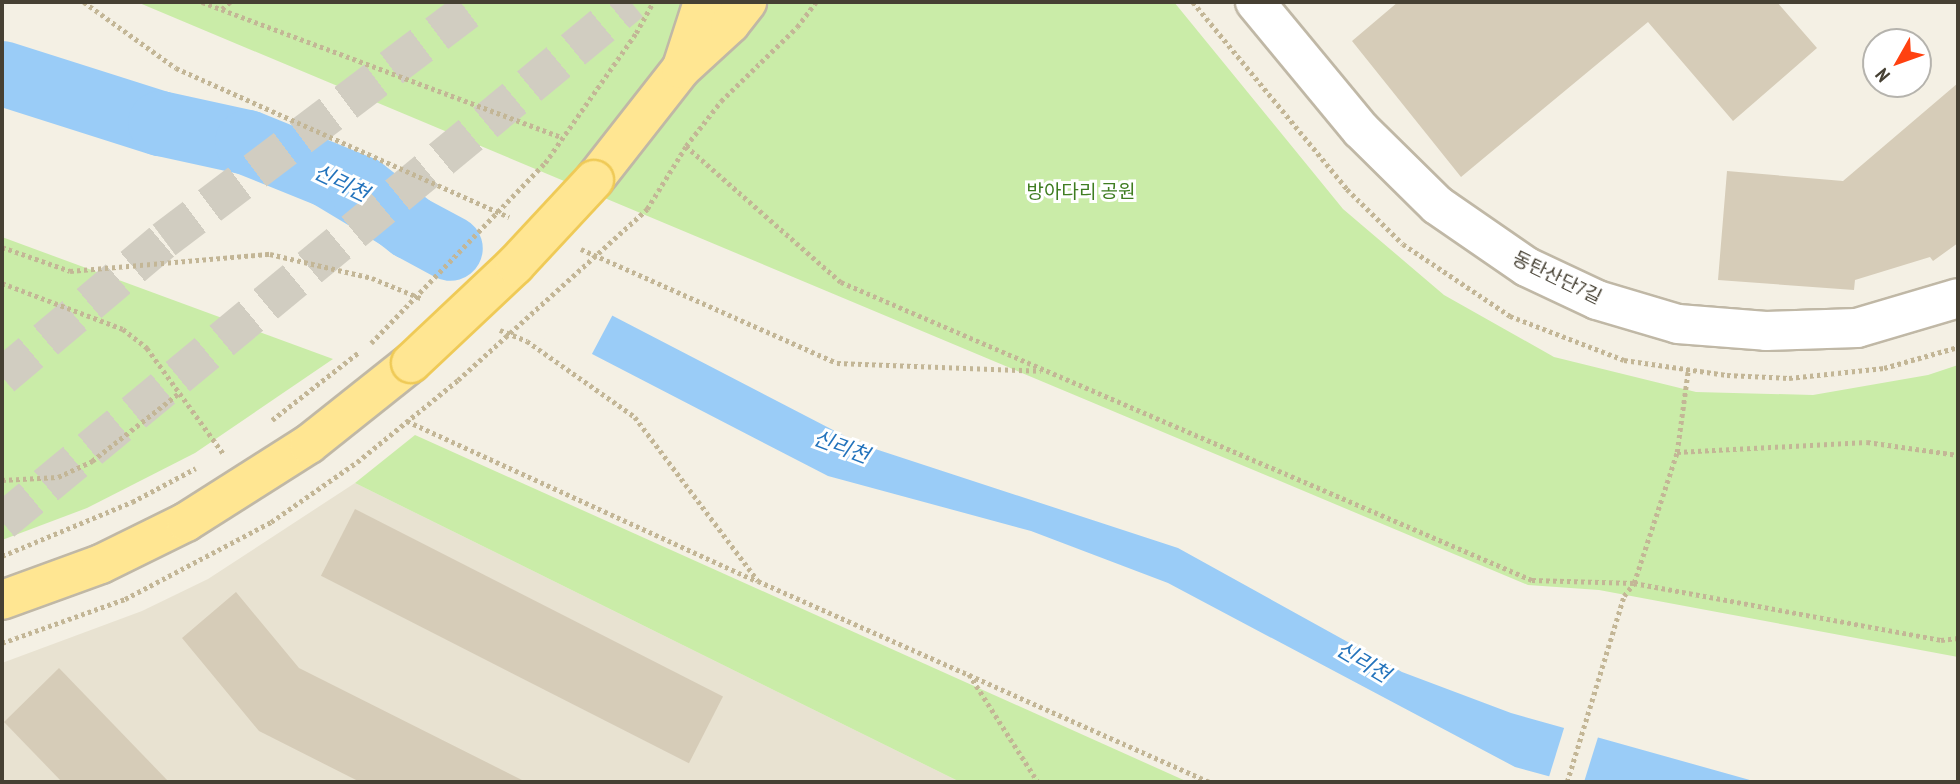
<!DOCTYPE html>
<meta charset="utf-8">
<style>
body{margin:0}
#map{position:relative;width:1960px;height:784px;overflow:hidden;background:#f4f0e4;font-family:"PT Sans Narrow","Noto Sans KR",sans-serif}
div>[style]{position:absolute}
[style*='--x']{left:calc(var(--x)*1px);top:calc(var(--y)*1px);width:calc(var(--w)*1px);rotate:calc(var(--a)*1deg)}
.residential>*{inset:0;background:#e8e2d1}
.green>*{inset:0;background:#caeca8}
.water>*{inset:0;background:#9accf7}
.pier>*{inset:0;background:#f4f0e4;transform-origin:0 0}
.river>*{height:65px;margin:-32.5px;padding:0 32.5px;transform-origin:32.5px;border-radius:32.5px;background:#9accf7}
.building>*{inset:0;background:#d6ccb8;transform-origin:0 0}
.secondary-tunnel>*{height:38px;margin-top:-19px;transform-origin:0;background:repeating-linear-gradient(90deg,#d1cdc1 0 38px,transparent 0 57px)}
.highway-tunnel>*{height:38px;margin-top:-19px;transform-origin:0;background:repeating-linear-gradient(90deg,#d1cdc1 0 38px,transparent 0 57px)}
.path>*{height:4.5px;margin-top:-2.25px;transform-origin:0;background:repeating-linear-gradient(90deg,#c3b696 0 3.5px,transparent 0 7px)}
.roads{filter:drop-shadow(2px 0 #c0b8a6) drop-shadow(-2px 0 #c0b8a6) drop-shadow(0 2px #c0b8a6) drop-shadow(0 -2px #c0b8a6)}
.street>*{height:38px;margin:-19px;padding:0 19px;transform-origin:19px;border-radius:19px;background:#fff}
.primary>*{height:38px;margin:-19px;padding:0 19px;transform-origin:19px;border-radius:19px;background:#ffe692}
.path-bridge>*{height:4.5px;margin-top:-2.25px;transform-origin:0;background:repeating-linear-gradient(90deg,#c3b696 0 3.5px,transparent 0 7px)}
.bridges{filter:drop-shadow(2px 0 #efca57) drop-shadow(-2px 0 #efca57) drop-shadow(0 2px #efca57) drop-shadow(0 -2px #efca57)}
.primary-bridge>*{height:38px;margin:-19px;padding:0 19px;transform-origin:19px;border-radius:19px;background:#ffe692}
span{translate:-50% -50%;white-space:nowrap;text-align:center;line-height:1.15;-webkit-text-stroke:6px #fff;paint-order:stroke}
.park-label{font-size:19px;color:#3f7d21}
.street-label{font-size:19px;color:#464033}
.water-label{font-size:21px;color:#2373bc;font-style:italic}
.frame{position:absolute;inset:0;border:4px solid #464033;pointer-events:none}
.north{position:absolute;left:1862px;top:28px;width:70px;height:70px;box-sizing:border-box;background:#fff;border:2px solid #b5b3ad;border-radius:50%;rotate:230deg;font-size:19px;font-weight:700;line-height:28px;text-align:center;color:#464033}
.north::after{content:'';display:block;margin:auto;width:24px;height:32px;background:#ff4110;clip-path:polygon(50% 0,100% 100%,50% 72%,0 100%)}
</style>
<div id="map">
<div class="residential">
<i style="clip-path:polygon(355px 483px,960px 782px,2px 782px,2px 663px,142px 611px,208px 579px)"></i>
</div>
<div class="green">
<i style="clip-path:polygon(137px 2px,1174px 2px,1343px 209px,1444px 295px,1554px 357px,1696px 392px,1813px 395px,1928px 375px,1958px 365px,1958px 657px,1599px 590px,1528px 585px)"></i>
<i style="clip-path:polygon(2px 237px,333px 359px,195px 453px,87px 508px,2px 540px)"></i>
<i style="clip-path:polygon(415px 435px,1188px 782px,960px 782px,355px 483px)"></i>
</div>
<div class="water">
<i style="clip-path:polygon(2px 63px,430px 221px,860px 444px,1178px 548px,1402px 672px,1511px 713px,1757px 782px,1570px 782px,1515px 767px,1168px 583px,1031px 531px,828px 476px,383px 246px,275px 181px,2px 95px)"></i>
</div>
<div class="pier">
<i style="left:432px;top:218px;width:205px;height:54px;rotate:28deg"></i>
<i style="clip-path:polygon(1565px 725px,1599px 734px,1584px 782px,1548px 780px)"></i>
</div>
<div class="river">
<i style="--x:2;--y:73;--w:166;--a:17.6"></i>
<i style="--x:160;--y:123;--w:89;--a:12.3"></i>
<i style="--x:247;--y:142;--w:123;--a:22"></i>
<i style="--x:361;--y:188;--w:63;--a:38"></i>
<i style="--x:411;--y:227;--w:44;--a:28.3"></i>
</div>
<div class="building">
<i style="clip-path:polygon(1398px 2px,1777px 2px,1817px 48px,1733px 121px,1648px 22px,1461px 177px,1352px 41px)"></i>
<i style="clip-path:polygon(1958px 83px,1958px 243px,1933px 261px,1930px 257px,1855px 280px,1854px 290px,1718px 280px,1727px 171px,1843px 181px)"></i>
<i style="left:355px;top:509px;width:413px;height:75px;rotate:27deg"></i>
<i style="clip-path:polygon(236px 592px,299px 668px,526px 782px,360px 782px,259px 731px,182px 638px)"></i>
<i style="clip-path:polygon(59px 668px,169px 782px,62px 782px,4px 722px)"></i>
</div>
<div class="secondary-tunnel">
<i style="--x:2;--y:377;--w:212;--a:-40.2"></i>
<i style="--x:164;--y:240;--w:395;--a:-37.1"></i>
</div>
<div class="highway-tunnel">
<i style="--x:2;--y:522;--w:816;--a:-39.58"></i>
</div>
<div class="path">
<i style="--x:84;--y:2;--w:113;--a:35.7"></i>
<i style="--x:176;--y:68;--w:365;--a:24.1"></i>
<i style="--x:202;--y:2;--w:384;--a:20.6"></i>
<i style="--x:1193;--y:2;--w:242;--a:50.5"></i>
<i style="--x:1347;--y:189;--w:78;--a:44.5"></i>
<i style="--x:1403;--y:244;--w:129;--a:33.9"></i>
<i style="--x:1510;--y:316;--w:122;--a:21.1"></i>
<i style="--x:1624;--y:360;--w:104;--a:8.3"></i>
<i style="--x:1727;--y:375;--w:62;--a:2.8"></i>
<i style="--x:1789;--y:378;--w:96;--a:-6"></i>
<i style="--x:1884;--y:368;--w:77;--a:-15.8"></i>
<i style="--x:222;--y:9;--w:11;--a:-41"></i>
<i style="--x:686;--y:146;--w:206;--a:41.3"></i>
<i style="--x:841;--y:282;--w:753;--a:23.33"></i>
<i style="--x:1532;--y:580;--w:102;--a:1.7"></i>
<i style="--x:1634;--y:583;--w:312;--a:10.5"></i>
<i style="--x:1941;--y:640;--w:17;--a:-7"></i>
<i style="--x:545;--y:163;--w:159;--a:-55"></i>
<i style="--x:636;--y:33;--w:35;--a:-61"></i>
<i style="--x:647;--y:209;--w:74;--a:-58.2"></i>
<i style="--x:686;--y:146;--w:57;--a:-52.1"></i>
<i style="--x:721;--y:101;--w:106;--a:-44.2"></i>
<i style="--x:797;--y:27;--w:31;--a:-53"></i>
<i style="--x:2;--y:247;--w:72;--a:19.4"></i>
<i style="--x:70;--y:271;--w:201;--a:-4.9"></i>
<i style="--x:270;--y:254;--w:105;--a:13.2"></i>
<i style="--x:372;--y:278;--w:55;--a:22.4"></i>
<i style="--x:581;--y:249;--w:280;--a:24"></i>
<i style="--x:837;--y:363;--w:204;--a:2.2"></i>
<i style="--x:2;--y:283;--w:129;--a:20.8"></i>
<i style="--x:123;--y:329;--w:31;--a:38"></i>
<i style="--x:147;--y:348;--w:130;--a:54.1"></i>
<i style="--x:500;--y:330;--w:29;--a:22"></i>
<i style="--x:527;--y:341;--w:132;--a:35.1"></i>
<i style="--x:635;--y:417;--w:205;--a:53.1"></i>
<i style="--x:758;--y:581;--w:494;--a:24"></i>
<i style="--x:272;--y:420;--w:110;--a:-38"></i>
<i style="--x:407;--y:421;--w:385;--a:24.6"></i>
<i style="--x:1677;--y:452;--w:190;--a:-3"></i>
<i style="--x:1867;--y:442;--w:92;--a:8.1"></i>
<i style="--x:2;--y:480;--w:56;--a:-3.1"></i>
<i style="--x:58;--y:477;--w:38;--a:-25"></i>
<i style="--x:92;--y:461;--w:110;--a:-38"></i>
<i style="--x:2;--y:556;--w:141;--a:-22.6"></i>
<i style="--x:132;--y:502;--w:72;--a:-28"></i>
<i style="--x:2;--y:643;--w:131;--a:-19.7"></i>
<i style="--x:125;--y:599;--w:165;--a:-27.8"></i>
<i style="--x:271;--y:522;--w:105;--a:-34.9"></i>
<i style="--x:357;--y:462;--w:130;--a:-39.1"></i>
<i style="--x:969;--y:674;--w:128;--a:57.4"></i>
<i style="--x:1567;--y:782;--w:195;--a:-73"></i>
<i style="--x:1624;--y:596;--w:16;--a:-52"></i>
<i style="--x:1634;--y:583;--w:138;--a:-71.8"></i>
<i style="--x:1677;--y:452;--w:82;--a:-82.3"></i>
</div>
<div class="roads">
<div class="street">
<i style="--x:1255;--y:2;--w:166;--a:50.4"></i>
<i style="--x:1361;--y:130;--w:107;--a:44.6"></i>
<i style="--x:1437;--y:205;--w:109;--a:34.6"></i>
<i style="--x:1527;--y:267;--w:77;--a:25.2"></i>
<i style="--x:1597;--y:300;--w:84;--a:16.5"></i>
<i style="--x:1678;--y:324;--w:88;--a:4.5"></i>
<i style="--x:1766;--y:331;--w:91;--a:-1.9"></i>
<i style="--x:1857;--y:328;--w:105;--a:-16.5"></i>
</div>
<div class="primary">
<i style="--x:682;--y:67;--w:68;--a:-72.1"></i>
<i style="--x:594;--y:180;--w:141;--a:-51.9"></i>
<i style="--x:681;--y:69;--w:67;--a:-42.6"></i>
<i style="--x:730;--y:24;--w:28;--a:-52"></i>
<i style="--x:2;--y:600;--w:105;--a:-20"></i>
<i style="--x:101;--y:564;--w:95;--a:-26.3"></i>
<i style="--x:186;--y:522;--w:146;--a:-32.4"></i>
<i style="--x:309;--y:444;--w:130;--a:-38.5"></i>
</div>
</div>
<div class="path-bridge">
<i style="--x:371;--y:343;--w:250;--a:-46"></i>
<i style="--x:458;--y:380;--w:255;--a:-42.1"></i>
</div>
<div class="bridges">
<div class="primary-bridge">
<i style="--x:411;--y:363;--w:143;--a:-43.3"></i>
<i style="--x:515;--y:265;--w:116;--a:-47.1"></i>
</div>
</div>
<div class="park-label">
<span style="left:1081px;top:192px">방아다리 공원</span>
</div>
<div class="street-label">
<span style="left:1557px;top:278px;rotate:26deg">동탄산단7길</span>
</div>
<div class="water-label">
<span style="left:341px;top:183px;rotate:26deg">신리천</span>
<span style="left:841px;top:447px;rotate:20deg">신리천</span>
<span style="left:1363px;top:662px;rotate:31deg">신리천</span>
</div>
<div class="frame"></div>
<div class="north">N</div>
</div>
